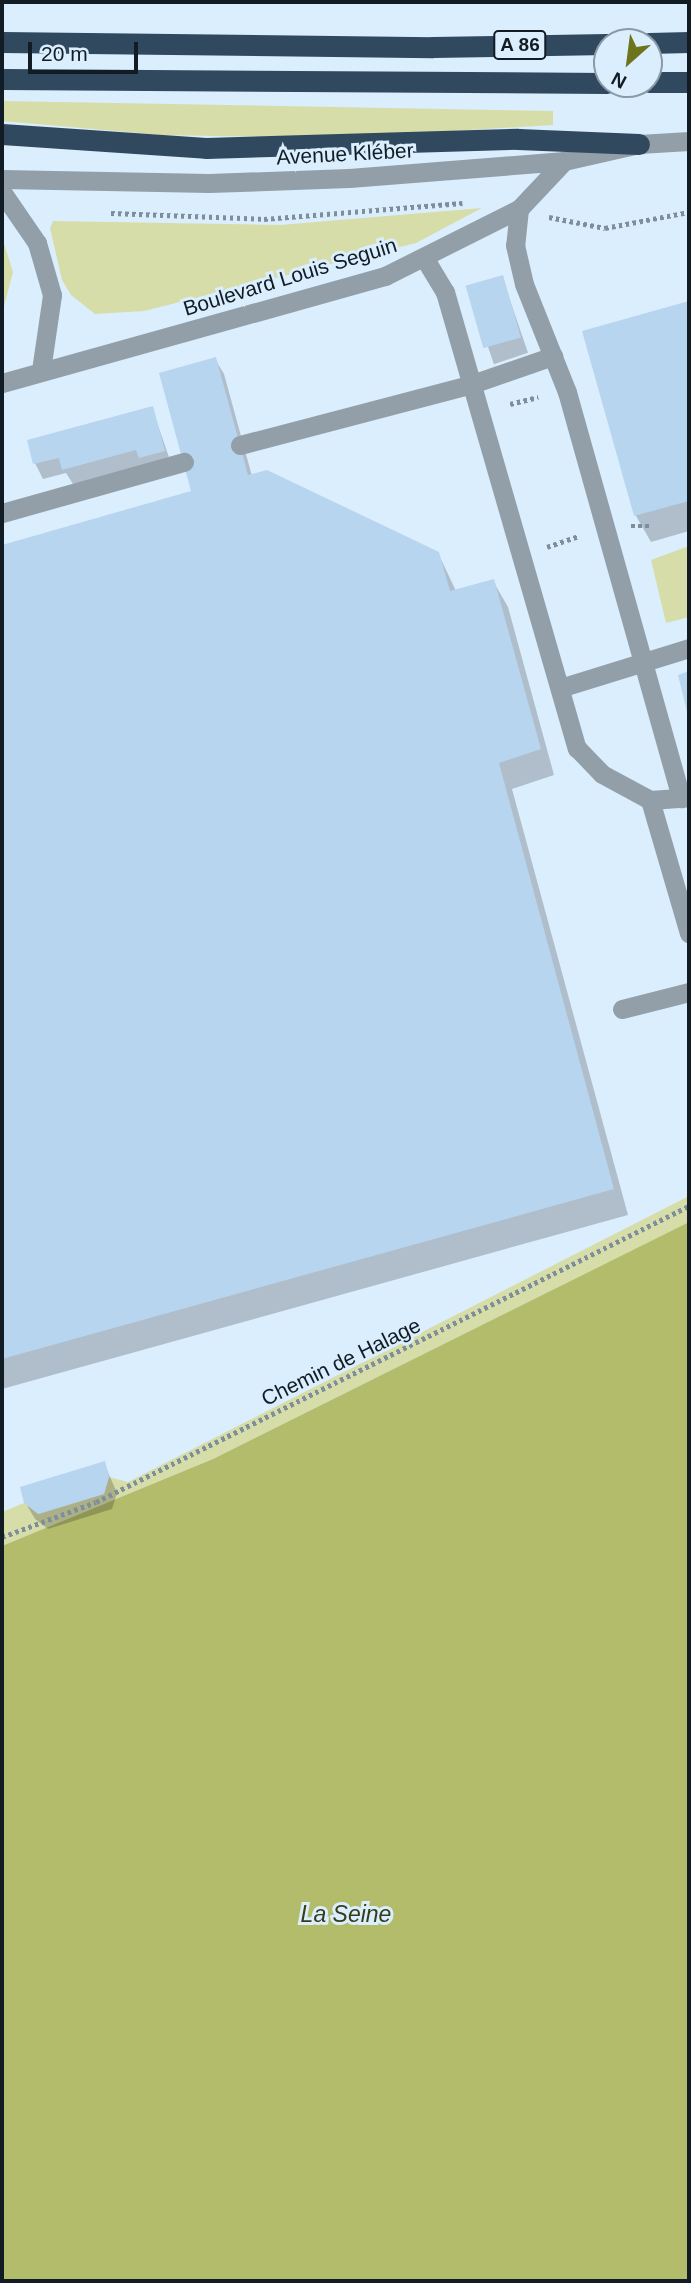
<!DOCTYPE html>
<meta charset="utf-8">
<style>
body{margin:0}
#map{position:relative;width:691px;height:2283px;overflow:hidden;background:#dbeefd;font-family:Arial,sans-serif}
div>[style]{position:absolute}
[style*='--x']{left:calc(var(--x)*1px);top:calc(var(--y)*1px);width:calc(var(--w)*1px);rotate:calc(var(--a)*1deg)}
.green>*{inset:0;background:#d7dda9}
.water>*{inset:0;background:#b3bc6b}
.shadow>*{inset:0;background:#0003;transform-origin:0 0}
.building>*{inset:0;background:#b7d5ee;transform-origin:0 0}
.path>*{height:4.5px;margin-top:-2.25px;transform-origin:0;background:repeating-linear-gradient(90deg,#7e8e9a 0 3.5px,transparent 0 7px)}
.service>*{height:19px;margin:-9.5px;padding:0 9.5px;transform-origin:9.5px;border-radius:9.5px;background:#929fa9}
.minor>*{height:19px;margin:-9.5px;padding:0 9.5px;transform-origin:9.5px;border-radius:9.5px;background:#929fa9}
.tertiary>*{height:19px;margin:-9.5px;padding:0 9.5px;transform-origin:9.5px;border-radius:9.5px;background:#929fa9}
.motorway>*{height:21px;margin:-10.5px;padding:0 10.5px;transform-origin:10.5px;border-radius:10.5px;background:#30495f}
span{translate:-50% -50%;white-space:nowrap;text-align:center;line-height:1.15;-webkit-text-stroke:6px #dbeefd;paint-order:stroke}
.shield-label span{padding:2px 5px;background:#dbeefd;border:2px solid;border-radius:5px;-webkit-text-stroke-width:0}
.shield-label{font-size:19px;color:#111c25;font-weight:700}
.street-label{font-size:21px;color:#111c25}
.water-label{font-size:23px;color:#373b18;font-style:italic}
.frame{position:absolute;inset:0;border:4px solid #111c25;pointer-events:none}
.north{position:absolute;left:593px;top:28px;width:70px;height:70px;box-sizing:border-box;background:#dbeefd;border:2px solid #8a9aa7;border-radius:50%;rotate:208deg;font-size:19px;font-weight:700;line-height:28px;text-align:center;color:#111c25}
.north::after{content:'';display:block;margin:auto;width:24px;height:32px;background:#6d741c;clip-path:polygon(50% 0,100% 100%,50% 72%,0 100%)}
.scale{position:absolute;left:28px;top:42px;width:110px;height:32px;box-sizing:border-box;border:4px solid #111c25;border-top:0;padding-left:9px;font-size:21px;line-height:24px;white-space:nowrap;color:#111c25;-webkit-text-stroke:5px #dbeefd;paint-order:stroke}
</style>
<div id="map">
<div class="green">
<i style="clip-path:polygon(2px 101px,553px 111px,553px 125px,336px 138px,160px 135px,2px 121px)"></i>
<i style="clip-path:polygon(482px 208px,416px 243px,144px 311px,95px 314px,71px 295px,62px 280px,50px 228px,53px 221px,280px 225px)"></i>
<i style="clip-path:polygon(2px 237px,13px 272px,2px 314px)"></i>
<i style="clip-path:polygon(689px 546px,689px 617px,666px 623px,651px 560px)"></i>
<i style="clip-path:polygon(689px 1196px,689px 1222px,213px 1459px,2px 1546px,2px 1512px,24px 1503px,39px 1514px,104px 1494px,109px 1477px,128px 1482px)"></i>
</div>
<div class="water">
<i style="clip-path:polygon(689px 1222px,689px 2281px,2px 2281px,2px 1546px,213px 1459px)"></i>
</div>
<div class="shadow">
<i style="left:502px;top:277px;width:80px;height:36px;rotate:71deg"></i>
<i style="clip-path:polygon(689px 303px,689px 531px,651px 542px,636px 516px,584px 332px)"></i>
<i style="clip-path:polygon(215px 359px,224px 374px,252px 476px,438px 553px,456px 591px,493px 581px,508px 607px,554px 775px,512px 789px,628px 1215px,2px 1389px,2px 546px,193px 492px)"></i>
<i style="clip-path:polygon(152px 408px,172px 466px,73px 484px,66px 473px,43px 479px,35px 463px)"></i>
<i style="clip-path:polygon(104px 1463px,117px 1493px,112px 1509px,48px 1529px,35px 1519px,25px 1502px)"></i>
</div>
<div class="building">
<i style="left:503px;top:275px;width:65px;height:39px;rotate:74deg"></i>
<i style="clip-path:polygon(689px 301px,689px 501px,634px 516px,582px 331px)"></i>
<i style="clip-path:polygon(216px 357px,248px 475px,267px 470px,439px 552px,450px 591px,494px 579px,541px 749px,499px 763px,614px 1189px,2px 1359px,2px 545px,191px 491px,159px 373px)"></i>
<i style="clip-path:polygon(153px 406px,165px 451px,139px 458px,136px 450px,62px 470px,59px 458px,33px 464px,27px 440px)"></i>
<i style="clip-path:polygon(689px 671px,689px 715px,688px 716px,678px 675px)"></i>
<i style="clip-path:polygon(105px 1461px,109px 1477px,104px 1494px,38px 1514px,24px 1503px,20px 1487px)"></i>
</div>
<div class="path">
<i style="--x:111;--y:213;--w:153;--a:2.2"></i>
<i style="--x:264;--y:219;--w:199;--a:-4.6"></i>
<i style="--x:549;--y:217;--w:57;--a:11.1"></i>
<i style="--x:605;--y:228;--w:86;--a:-10.8"></i>
<i style="--x:510;--y:404;--w:29;--a:-14"></i>
<i style="--x:631;--y:526;--w:21;--a:0"></i>
<i style="--x:547;--y:547;--w:34;--a:-19"></i>
<i style="--x:2;--y:1537;--w:100;--a:-20.4"></i>
<i style="--x:96;--y:1502;--w:663;--a:-26.53"></i>
</div>
<div class="service">
<i style="--x:519;--y:209;--w:36;--a:96"></i>
<i style="--x:515;--y:245;--w:40;--a:77"></i>
<i style="--x:524;--y:284;--w:116;--a:68.3"></i>
<i style="--x:567;--y:392;--w:422;--a:74.3"></i>
<i style="--x:425;--y:259;--w:39;--a:59"></i>
<i style="--x:445;--y:292;--w:475;--a:73.9"></i>
<i style="--x:577;--y:748;--w:36;--a:46"></i>
<i style="--x:602;--y:774;--w:55;--a:28.4"></i>
<i style="--x:650;--y:800;--w:39;--a:-4"></i>
<i style="--x:240;--y:445;--w:240;--a:-14.7"></i>
<i style="--x:472;--y:384;--w:86;--a:-19.1"></i>
<i style="--x:2;--y:513;--w:189;--a:-15.7"></i>
<i style="--x:560;--y:688;--w:135;--a:-17.2"></i>
<i style="--x:650;--y:800;--w:139;--a:73.7"></i>
<i style="--x:622;--y:1009;--w:69;--a:-14.2"></i>
</div>
<div class="minor">
<i style="--x:2;--y:383;--w:398;--a:-15.6"></i>
<i style="--x:385;--y:276;--w:150;--a:-26.6"></i>
<i style="--x:519;--y:209;--w:66;--a:-46.8"></i>
</div>
<div class="tertiary">
<i style="--x:2;--y:179;--w:207;--a:1.1"></i>
<i style="--x:209;--y:183;--w:140;--a:-2"></i>
<i style="--x:349;--y:178;--w:216;--a:-4.5"></i>
<i style="--x:564;--y:161;--w:77;--a:-12.8"></i>
<i style="--x:639;--y:144;--w:50;--a:-3.4"></i>
<i style="--x:2;--y:192;--w:62;--a:55.5"></i>
<i style="--x:37;--y:243;--w:54;--a:73.9"></i>
<i style="--x:52;--y:295;--w:76;--a:98.3"></i>
</div>
<div class="motorway">
<i style="--x:2;--y:42;--w:431;--a:0.7"></i>
<i style="--x:433;--y:47;--w:174;--a:-1"></i>
<i style="--x:649;--y:43;--w:40;--a:-1.4"></i>
<i style="--x:2;--y:79;--w:605;--a:0.38"></i>
<i style="--x:649;--y:82;--w:40;--a:0"></i>
<i style="--x:2;--y:134;--w:204;--a:3.9"></i>
<i style="--x:206;--y:148;--w:312;--a:-1.7"></i>
<i style="--x:518;--y:139;--w:121;--a:2.4"></i>
</div>
<div class="shield-label">
<span style="left:520px;top:45px">A 86</span>
</div>
<div class="street-label">
<span style="left:345px;top:154px;rotate:-3deg">Avenue Kléber</span>
<span style="left:290px;top:277px;rotate:-17deg">Boulevard Louis Seguin</span>
<span style="left:341px;top:1362px;rotate:-26deg">Chemin de Halage</span>
</div>
<div class="water-label">
<span style="left:346px;top:1914px">La Seine</span>
</div>
<div class="frame"></div>
<div class="north">N</div>
<div class="scale">20 m</div>
</div>
